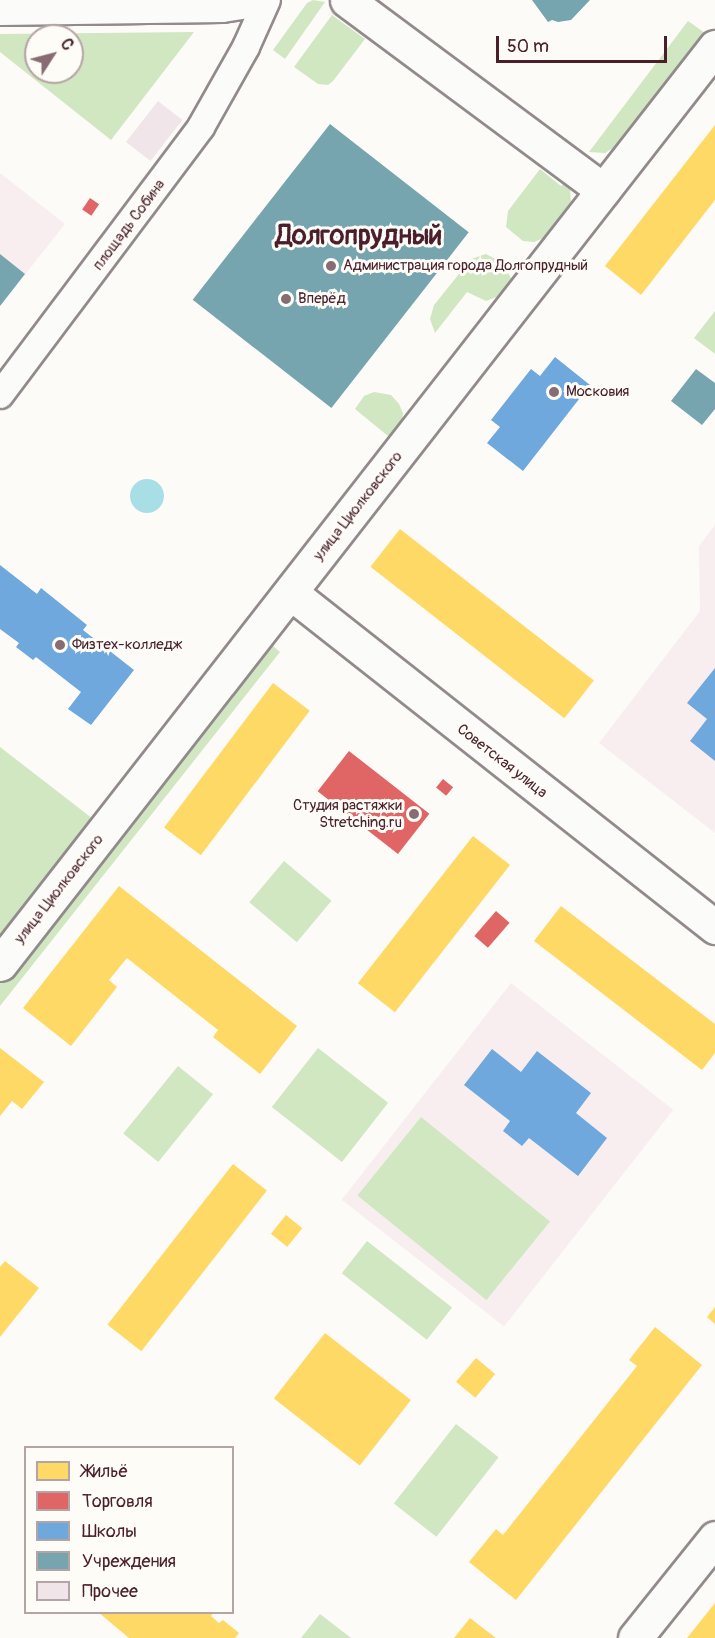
<!DOCTYPE html>
<meta charset="utf-8">
<style>
body{margin:0}
#map{position:relative;width:715px;height:1638px;overflow:hidden;background:#fcfbf8;font-family:Pangolin,sans-serif}
div>[style]{position:absolute}
[style*='--x']{left:calc(var(--x)*1px);top:calc(var(--y)*1px);width:calc(var(--w)*1px);rotate:calc(var(--a)*1deg)}
.built>*{inset:0;background:#f8eef0;transform-origin:0 0}
.green>*{inset:0;background:#d0e7c2;transform-origin:0 0}
.water>*{inset:0;background:#a8dfe7}
.round{border-radius:50%}
.homes>*{inset:0;background:#ffd966;transform-origin:0 0}
.shops>*{inset:0;background:#e06666;transform-origin:0 0}
.schools>*{inset:0;background:#6fa8dc}
.public>*{inset:0;background:#76a5af;transform-origin:0 0}
.building>*{inset:0;background:#f0e6ea;transform-origin:0 0}
.roads{filter:drop-shadow(2px 0 #928a8b) drop-shadow(-2px 0 #928a8b) drop-shadow(0 2px #928a8b) drop-shadow(0 -2px #928a8b)}
.street>*{height:26px;margin:-13px;padding:0 13px;transform-origin:13px;border-radius:13px;background:#fbfbf9}
.secondary>*{height:33px;margin:-16.5px;padding:0 16.5px;transform-origin:16.5px;border-radius:16.5px;background:#fbfbf9}
.dots>*{width:16px;height:16px;translate:-50% -50%;box-sizing:border-box;border:3px solid #fdfcf7;border-radius:50%}
span{translate:-50% -50%;white-space:nowrap;text-align:center;line-height:1.15;-webkit-text-stroke:6px #fdfcf7;paint-order:stroke}
.street-label{font-size:15px;color:#4a1f2b}
.poi-label{font-size:15px;color:#4a1f2b}
.left{translate:0 -50%;text-align:left}
.right{translate:-100% -50%;text-align:right}
.town-label{font-size:27px;color:#4a1f2b;font-weight:700}
.legend{position:absolute;left:24px;top:1446px;width:210px;height:168px;box-sizing:border-box;background:#fdfcf7;border:2px solid #b5a4a5;margin:0;padding:8px 10px;list-style:none;font-size:18px;color:#4a1f2b}
.legend li{display:flex;align-items:center;gap:12px;height:30px}
.legend b{width:30px;border:2px solid #b5a4a5}
.north{position:absolute;left:24px;top:24px;width:60px;height:60px;box-sizing:border-box;background:#fdfcf7;border:2px solid #b5a4a5;border-radius:50%;rotate:54deg;font-size:16px;font-weight:700;line-height:24px;text-align:center;color:#4a1f2b}
.north::after{content:'';display:block;margin:auto;width:21px;height:27px;background:#886c73;clip-path:polygon(50% 0,100% 100%,50% 72%,0 100%)}
.scale{position:absolute;left:496px;top:36px;width:171px;height:27px;box-sizing:border-box;border:3px solid #4a1f2b;border-top:0;padding-left:8px;font-size:18px;line-height:21px;white-space:nowrap;color:#4a1f2b;-webkit-text-stroke:4px #fdfcf7;paint-order:stroke}
</style>
<div id="map">
<div class="built">
<i style="clip-path:polygon(0 173px,65px 224px,0 306px)"></i>
<i style="clip-path:polygon(715px 525px,715px 833px,599px 743px,700px 611px,699px 546px)"></i>
<i style="left:511px;top:983px;width:206px;height:275px;rotate:38deg"></i>
</div>
<div class="green">
<i style="clip-path:polygon(313px 0,325px 2px,285px 59px,273px 50px,307px 3px)"></i>
<i style="clip-path:polygon(332px 15px,365px 39px,333px 81px,328px 85px,318px 84px,294px 67px)"></i>
<i style="clip-path:polygon(688px 21px,705px 33px,619px 144px,605px 153px,589px 152px)"></i>
<i style="clip-path:polygon(evenodd,194px 32px,111px 140px,0 52px,0 34px,194px 32px,36px 36px,72px 36px,72px 72px,36px 72px,36px 36px)"></i>
<i style="clip-path:polygon(540px 169px,561px 186px,566px 181px,570px 185px,571px 205px,546px 237px,534px 242px,523px 241px,506px 227px,508px 211px)"></i>
<i style="clip-path:polygon(486px 254px,503px 263px,511px 278px,510px 284px,502px 295px,486px 301px,467px 292px,435px 333px,430px 319px,434px 305px,471px 259px)"></i>
<i style="clip-path:polygon(715px 311px,715px 354px,694px 338px)"></i>
<i style="clip-path:polygon(374px 392px,391px 395px,399px 404px,403px 413px,402px 422px,388px 436px,355px 409px,364px 396px)"></i>
<i style="clip-path:polygon(266px 640px,280px 652px,0 1006px,0 981px)"></i>
<i style="clip-path:polygon(0 747px,97px 822px,0 942px)"></i>
<i style="left:284px;top:861px;width:62px;height:54px;rotate:40deg"></i>
<i style="left:318px;top:1048px;width:89px;height:75px;rotate:38deg"></i>
<i style="left:178px;top:1066px;width:45px;height:87px;rotate:39deg"></i>
<i style="left:421px;top:1117px;width:166px;height:101px;rotate:39deg"></i>
<i style="left:367px;top:1241px;width:108px;height:41px;rotate:38deg"></i>
<i style="left:456px;top:1424px;width:54px;height:101px;rotate:38deg"></i>
<i style="clip-path:polygon(320px 1614px,351px 1638px,301px 1638px)"></i>
</div>
<div class="water">
<i class="round" style="left:130px;top:479px;width:34px;height:34px"></i>
</div>
<div class="homes">
<i style="clip-path:polygon(715px 125px,715px 200px,641px 295px,605px 266px)"></i>
<i style="left:400px;top:529px;width:246px;height:48px;rotate:38deg"></i>
<i style="left:273px;top:683px;width:46px;height:181px;rotate:37deg"></i>
<i style="left:473px;top:836px;width:47px;height:187px;rotate:38deg"></i>
<i style="clip-path:polygon(119px 886px,297px 1026px,260px 1074px,213px 1037px,218px 1030px,127px 958px,109px 980px,117px 987px,71px 1046px,23px 1008px)"></i>
<i style="clip-path:polygon(561px 906px,715px 1024px,715px 1053px,702px 1070px,534px 941px)"></i>
<i style="clip-path:polygon(0 1048px,44px 1082px,22px 1109px,12px 1101px,0 1116px)"></i>
<i style="left:233px;top:1164px;width:43px;height:204px;rotate:38deg"></i>
<i style="left:286px;top:1215px;width:21px;height:24px;rotate:39deg"></i>
<i style="clip-path:polygon(5px 1261px,39px 1288px,0 1337px,0 1267px)"></i>
<i style="clip-path:polygon(715px 1307px,715px 1324px,707px 1317px)"></i>
<i style="clip-path:polygon(655px 1327px,702px 1365px,516px 1600px,469px 1562px,496px 1529px,503px 1535px,637px 1366px,629px 1360px)"></i>
<i style="left:325px;top:1333px;width:109px;height:83px;rotate:38deg"></i>
<i style="left:476px;top:1358px;width:25px;height:31px;rotate:40deg"></i>
<i style="clip-path:polygon(715px 1603px,715px 1638px,687px 1638px)"></i>
<i style="clip-path:polygon(98px 1612px,214px 1612px,211px 1616px,219px 1623px,223px 1620px,239px 1633px,235px 1638px,129px 1638px)"></i>
<i style="clip-path:polygon(470px 1618px,496px 1638px,454px 1638px)"></i>
</div>
<div class="shops">
<i style="left:90px;top:198px;width:11px;height:14px;rotate:34deg"></i>
<i style="left:349px;top:751px;width:102px;height:51px;rotate:38deg"></i>
<i style="left:443px;top:779px;width:13px;height:11px;rotate:39deg"></i>
<i style="left:496px;top:911px;width:18px;height:33px;rotate:41deg"></i>
</div>
<div class="schools">
<i style="clip-path:polygon(555px 357px,590px 385px,523px 471px,487px 443px,500px 427px,491px 420px,531px 369px,540px 376px)"></i>
<i style="clip-path:polygon(0 565px,37px 594px,41px 588px,87px 625px,83px 630px,134px 670px,91px 725px,68px 709px,81px 692px,36px 657px,33px 660px,16px 647px,19px 643px,0 629px)"></i>
<i style="clip-path:polygon(715px 668px,715px 761px,690px 741px,707px 719px,687px 703px)"></i>
<i style="clip-path:polygon(492px 1049px,521px 1072px,537px 1051px,591px 1093px,576px 1113px,607px 1138px,578px 1176px,529px 1138px,522px 1146px,503px 1131px,510px 1121px,464px 1085px)"></i>
</div>
<div class="public">
<i style="clip-path:polygon(532px 0,590px 0,571px 20px,558px 22px,552px 20px,548px 22px)"></i>
<i style="left:330px;top:124px;width:176px;height:223px;rotate:38deg"></i>
<i style="clip-path:polygon(0 254px,25px 274px,0 306px)"></i>
<i style="clip-path:polygon(696px 369px,715px 383px,715px 409px,702px 425px,671px 401px)"></i>
</div>
<div class="building">
<i style="left:158px;top:101px;width:31px;height:52px;rotate:38deg"></i>
</div>
<div class="roads">
<div class="street">
<i style="--x:0;--y:395;--w:335;--a:-53.1"></i>
<i style="--x:201;--y:127;--w:92;--a:-60.6"></i>
<i style="--x:246;--y:47;--w:51;--a:-65.9"></i>
</div>
<div class="secondary">
<i style="--x:347;--y:0;--w:319;--a:36.6"></i>
<i style="--x:0;--y:8;--w:222;--a:-0.8"></i>
<i style="--x:222;--y:5;--w:32;--a:-9"></i>
<i style="--x:291;--y:593;--w:540;--a:38.23"></i>
<i style="--x:0;--y:964;--w:1163;--a:-52.06"></i>
<i style="--x:635;--y:1638;--w:128;--a:-51.3"></i>
</div>
</div>
<div class="dots">
<i style="left:331px;top:266px;background:#886c73"></i>
<i style="left:286px;top:299px;background:#886c73"></i>
<i style="left:554px;top:392px;background:#886c73"></i>
<i style="left:60px;top:645px;background:#886c73"></i>
<i style="left:414px;top:814px;background:#886c73"></i>
</div>
<div class="street-label">
<span style="left:129px;top:225px;rotate:-53deg">площадь Собина</span>
<span style="left:358px;top:506px;rotate:-52deg">улица Циолковского</span>
<span style="left:502px;top:761px;rotate:38deg">Советская улица</span>
<span style="left:59px;top:889px;rotate:-52deg">улица Циолковского</span>
</div>
<div class="poi-label">
<span class="left" style="left:343px;top:266px">Администрация города Долгопрудный</span>
<span class="left" style="left:298px;top:299px">Вперёд</span>
<span class="left" style="left:566px;top:392px">Московия</span>
<span class="left" style="left:72px;top:645px">Физтех-колледж</span>
<span class="right" style="left:402px;top:814px">Студия растяжки<br>Stretching.ru</span>
</div>
<div class="town-label">
<span style="left:359px;top:236px">Долгопрудный</span>
</div>
<ul class="legend">
<li><b style="height:16px;background:#ffd966"></b>Жильё</li>
<li><b style="height:16px;background:#e06666"></b>Торговля</li>
<li><b style="height:16px;background:#6fa8dc"></b>Школы</li>
<li><b style="height:16px;background:#76a5af"></b>Учреждения</li>
<li><b style="height:16px;background:#f0e6ea"></b>Прочее</li>
</ul>
<div class="north">С</div>
<div class="scale">50 m</div>
</div>
